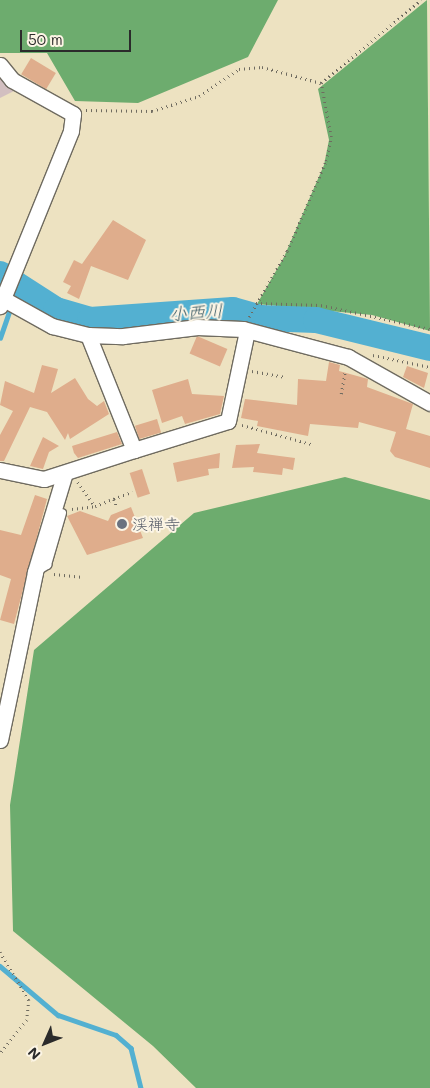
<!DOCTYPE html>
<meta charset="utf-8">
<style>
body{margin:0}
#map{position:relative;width:430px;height:1088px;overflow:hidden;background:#ede2c1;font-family:Mali,"Klee One",sans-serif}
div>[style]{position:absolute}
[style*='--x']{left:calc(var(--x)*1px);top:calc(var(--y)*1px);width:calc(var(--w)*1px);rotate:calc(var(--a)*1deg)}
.industrial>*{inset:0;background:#d2bfc0}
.forest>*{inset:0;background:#6dac6e}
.stream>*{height:4.5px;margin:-2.25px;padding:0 2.25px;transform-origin:2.25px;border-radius:2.25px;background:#53b0d1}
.river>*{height:26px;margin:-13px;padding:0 13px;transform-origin:13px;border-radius:13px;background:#53b0d1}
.building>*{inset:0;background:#dfad8c;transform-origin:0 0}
.path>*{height:2.5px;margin-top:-1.25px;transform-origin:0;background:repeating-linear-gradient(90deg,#6f6b60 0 1px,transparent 0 5px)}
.roads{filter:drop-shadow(1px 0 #6f6b60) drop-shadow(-1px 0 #6f6b60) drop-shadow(0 1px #6f6b60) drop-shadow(0 -1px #6f6b60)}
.lane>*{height:8px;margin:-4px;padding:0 4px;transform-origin:4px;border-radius:4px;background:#fff}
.street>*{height:15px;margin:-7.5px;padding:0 7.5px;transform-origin:7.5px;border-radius:7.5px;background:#fff}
.dots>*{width:14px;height:14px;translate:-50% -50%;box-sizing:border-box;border:2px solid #fcf5e5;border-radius:50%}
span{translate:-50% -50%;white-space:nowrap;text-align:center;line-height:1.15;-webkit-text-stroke:4px #fcf5e5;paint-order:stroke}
.worship-label{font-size:16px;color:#5b616d}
.left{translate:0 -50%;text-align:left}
.water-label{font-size:18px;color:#395a65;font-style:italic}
.north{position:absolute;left:20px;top:1018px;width:50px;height:50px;-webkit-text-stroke:4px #fcf5e5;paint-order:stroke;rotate:226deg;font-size:14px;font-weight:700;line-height:20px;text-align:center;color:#2b2b2b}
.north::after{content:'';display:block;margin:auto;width:18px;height:22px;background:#2b2b2b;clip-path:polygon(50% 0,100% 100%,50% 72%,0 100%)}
.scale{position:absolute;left:20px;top:30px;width:111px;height:22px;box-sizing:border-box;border:2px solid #2b2b2b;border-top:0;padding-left:6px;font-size:15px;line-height:18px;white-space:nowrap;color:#2b2b2b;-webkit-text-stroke:4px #fcf5e5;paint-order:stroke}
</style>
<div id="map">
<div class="industrial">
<i style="clip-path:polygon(0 73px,18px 89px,0 98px)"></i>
</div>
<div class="forest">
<i style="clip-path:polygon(0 0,278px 0,248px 57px,138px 103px,75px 101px,47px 53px,0 53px)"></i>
<i style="clip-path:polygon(427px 0,430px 331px,372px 315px,257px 304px,284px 257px,324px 165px,329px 140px,318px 89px)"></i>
<i style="clip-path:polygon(345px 477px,430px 500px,430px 1088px,196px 1088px,153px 1046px,13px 931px,10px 805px,34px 650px,194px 513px)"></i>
</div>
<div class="stream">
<i style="--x:17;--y:285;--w:9;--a:-69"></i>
<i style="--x:0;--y:338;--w:55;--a:-70.9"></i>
<i style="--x:0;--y:966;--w:76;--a:40.2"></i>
<i style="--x:58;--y:1015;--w:61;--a:19"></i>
<i style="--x:116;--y:1035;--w:20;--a:41"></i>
<i style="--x:131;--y:1048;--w:41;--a:76"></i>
</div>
<div class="river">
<i style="--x:0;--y:274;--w:67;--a:32.7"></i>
<i style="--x:56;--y:310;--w:35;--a:16"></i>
<i style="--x:90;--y:320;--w:143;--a:-4"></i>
<i style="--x:233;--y:310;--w:29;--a:16"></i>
<i style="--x:261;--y:318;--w:55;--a:2.1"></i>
<i style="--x:316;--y:320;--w:117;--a:13.8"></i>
</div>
<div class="building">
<i style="left:31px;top:58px;width:29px;height:19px;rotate:31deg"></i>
<i style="clip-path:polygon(113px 220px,146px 240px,128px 280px,91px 266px,79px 299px,67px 293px,71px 286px,63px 282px,74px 260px,82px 264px)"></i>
<i style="left:197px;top:336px;width:33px;height:19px;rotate:23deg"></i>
<i style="clip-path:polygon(329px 362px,340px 365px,339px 371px,368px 379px,367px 387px,413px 404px,406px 429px,430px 436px,430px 468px,395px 457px,390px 451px,396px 432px,359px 422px,358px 428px,310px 424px,308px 436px,257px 426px,258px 421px,241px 418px,245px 399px,297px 405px,298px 379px,326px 381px)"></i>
<i style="clip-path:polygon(42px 365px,58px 369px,51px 393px,75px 378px,88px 399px,97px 406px,104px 401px,109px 414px,70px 439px,68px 433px,65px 440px,47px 412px,30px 407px,4px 461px,0 461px,0 435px,13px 411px,0 405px,5px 381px,34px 393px)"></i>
<i style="clip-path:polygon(407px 366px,428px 373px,424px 388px,403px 377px)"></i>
<i style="clip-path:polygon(188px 379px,192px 394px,224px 396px,220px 414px,185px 424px,182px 416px,162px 423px,152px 390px)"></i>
<i style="left:157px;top:419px;width:14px;height:23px;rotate:73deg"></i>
<i style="clip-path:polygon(117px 432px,122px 444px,78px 458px,74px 453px,72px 446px)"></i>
<i style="clip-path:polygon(43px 437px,59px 446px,49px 452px,43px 469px,30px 466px)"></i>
<i style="clip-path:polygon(260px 444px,257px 453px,295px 458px,293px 470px,283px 468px,282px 475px,253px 472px,254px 467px,232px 468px,236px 445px)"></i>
<i style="clip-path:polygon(220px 453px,219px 468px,208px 469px,209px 475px,177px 482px,173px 463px)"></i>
<i style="left:142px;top:469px;width:26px;height:13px;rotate:72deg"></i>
<i style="clip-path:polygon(35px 495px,47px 499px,14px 624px,0 620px,11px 579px,0 575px,0 530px,21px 535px)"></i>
<i style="clip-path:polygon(131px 507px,143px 538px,87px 555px,67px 516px,80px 511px,108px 521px,111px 515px)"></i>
</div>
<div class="path">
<i style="--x:321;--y:83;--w:130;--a:-39.7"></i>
<i style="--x:86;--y:110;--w:66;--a:0.9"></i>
<i style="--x:152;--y:111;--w:49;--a:-17.7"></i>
<i style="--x:199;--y:96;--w:48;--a:-34"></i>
<i style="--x:239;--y:69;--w:23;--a:-5"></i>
<i style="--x:262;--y:67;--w:61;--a:15.2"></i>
<i style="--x:256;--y:303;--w:65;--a:1.8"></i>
<i style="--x:321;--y:305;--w:112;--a:12.4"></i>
<i style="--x:249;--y:317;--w:76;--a:-60.1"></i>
<i style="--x:287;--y:251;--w:98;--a:-66.6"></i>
<i style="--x:326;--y:161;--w:25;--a:-78"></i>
<i style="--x:331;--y:137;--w:55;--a:-100.5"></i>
<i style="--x:373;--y:355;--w:58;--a:11.9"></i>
<i style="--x:252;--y:371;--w:34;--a:10"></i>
<i style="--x:341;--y:394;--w:23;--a:-80"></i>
<i style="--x:242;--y:425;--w:72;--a:15.4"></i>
<i style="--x:78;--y:482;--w:29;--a:55"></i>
<i style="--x:95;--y:506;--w:40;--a:-21"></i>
<i style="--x:114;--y:499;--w:9;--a:69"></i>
<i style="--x:72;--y:509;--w:23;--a:-7"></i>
<i style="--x:54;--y:574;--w:27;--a:6"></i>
<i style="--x:0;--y:952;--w:56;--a:58.9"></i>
<i style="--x:29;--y:1000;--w:20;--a:96"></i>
<i style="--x:27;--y:1020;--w:43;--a:128.5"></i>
</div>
<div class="roads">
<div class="lane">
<i style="--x:37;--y:571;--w:12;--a:-31"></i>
<i style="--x:47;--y:565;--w:54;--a:-73.9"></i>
</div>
<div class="street">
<i style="--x:0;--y:65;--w:19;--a:51"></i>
<i style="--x:12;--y:80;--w:70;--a:29.1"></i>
<i style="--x:73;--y:114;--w:17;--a:97"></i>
<i style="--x:71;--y:131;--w:189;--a:112.1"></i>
<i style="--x:0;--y:297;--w:60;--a:29.1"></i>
<i style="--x:52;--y:326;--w:37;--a:14"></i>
<i style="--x:88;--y:335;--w:35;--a:2"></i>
<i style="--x:123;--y:336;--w:75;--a:-6.9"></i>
<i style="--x:197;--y:327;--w:46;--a:2.5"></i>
<i style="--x:243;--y:329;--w:109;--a:14.9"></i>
<i style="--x:348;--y:357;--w:94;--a:29.3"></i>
<i style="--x:88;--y:335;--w:124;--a:68.2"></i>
<i style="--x:134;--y:450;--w:98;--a:-17.1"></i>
<i style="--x:228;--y:421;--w:92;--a:-78.1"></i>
<i style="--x:0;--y:470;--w:45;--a:11.6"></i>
<i style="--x:44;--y:479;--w:95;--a:-17.9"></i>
<i style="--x:0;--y:740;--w:172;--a:-78.2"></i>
<i style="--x:35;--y:572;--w:100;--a:-73.2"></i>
</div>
</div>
<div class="dots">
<i style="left:122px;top:524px;background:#6b7280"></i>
</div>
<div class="worship-label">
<span class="left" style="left:132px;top:524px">渓禅寺</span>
</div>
<div class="water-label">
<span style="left:196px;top:312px;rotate:-4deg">小西川</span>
</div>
<div class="north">N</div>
<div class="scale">50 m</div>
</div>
